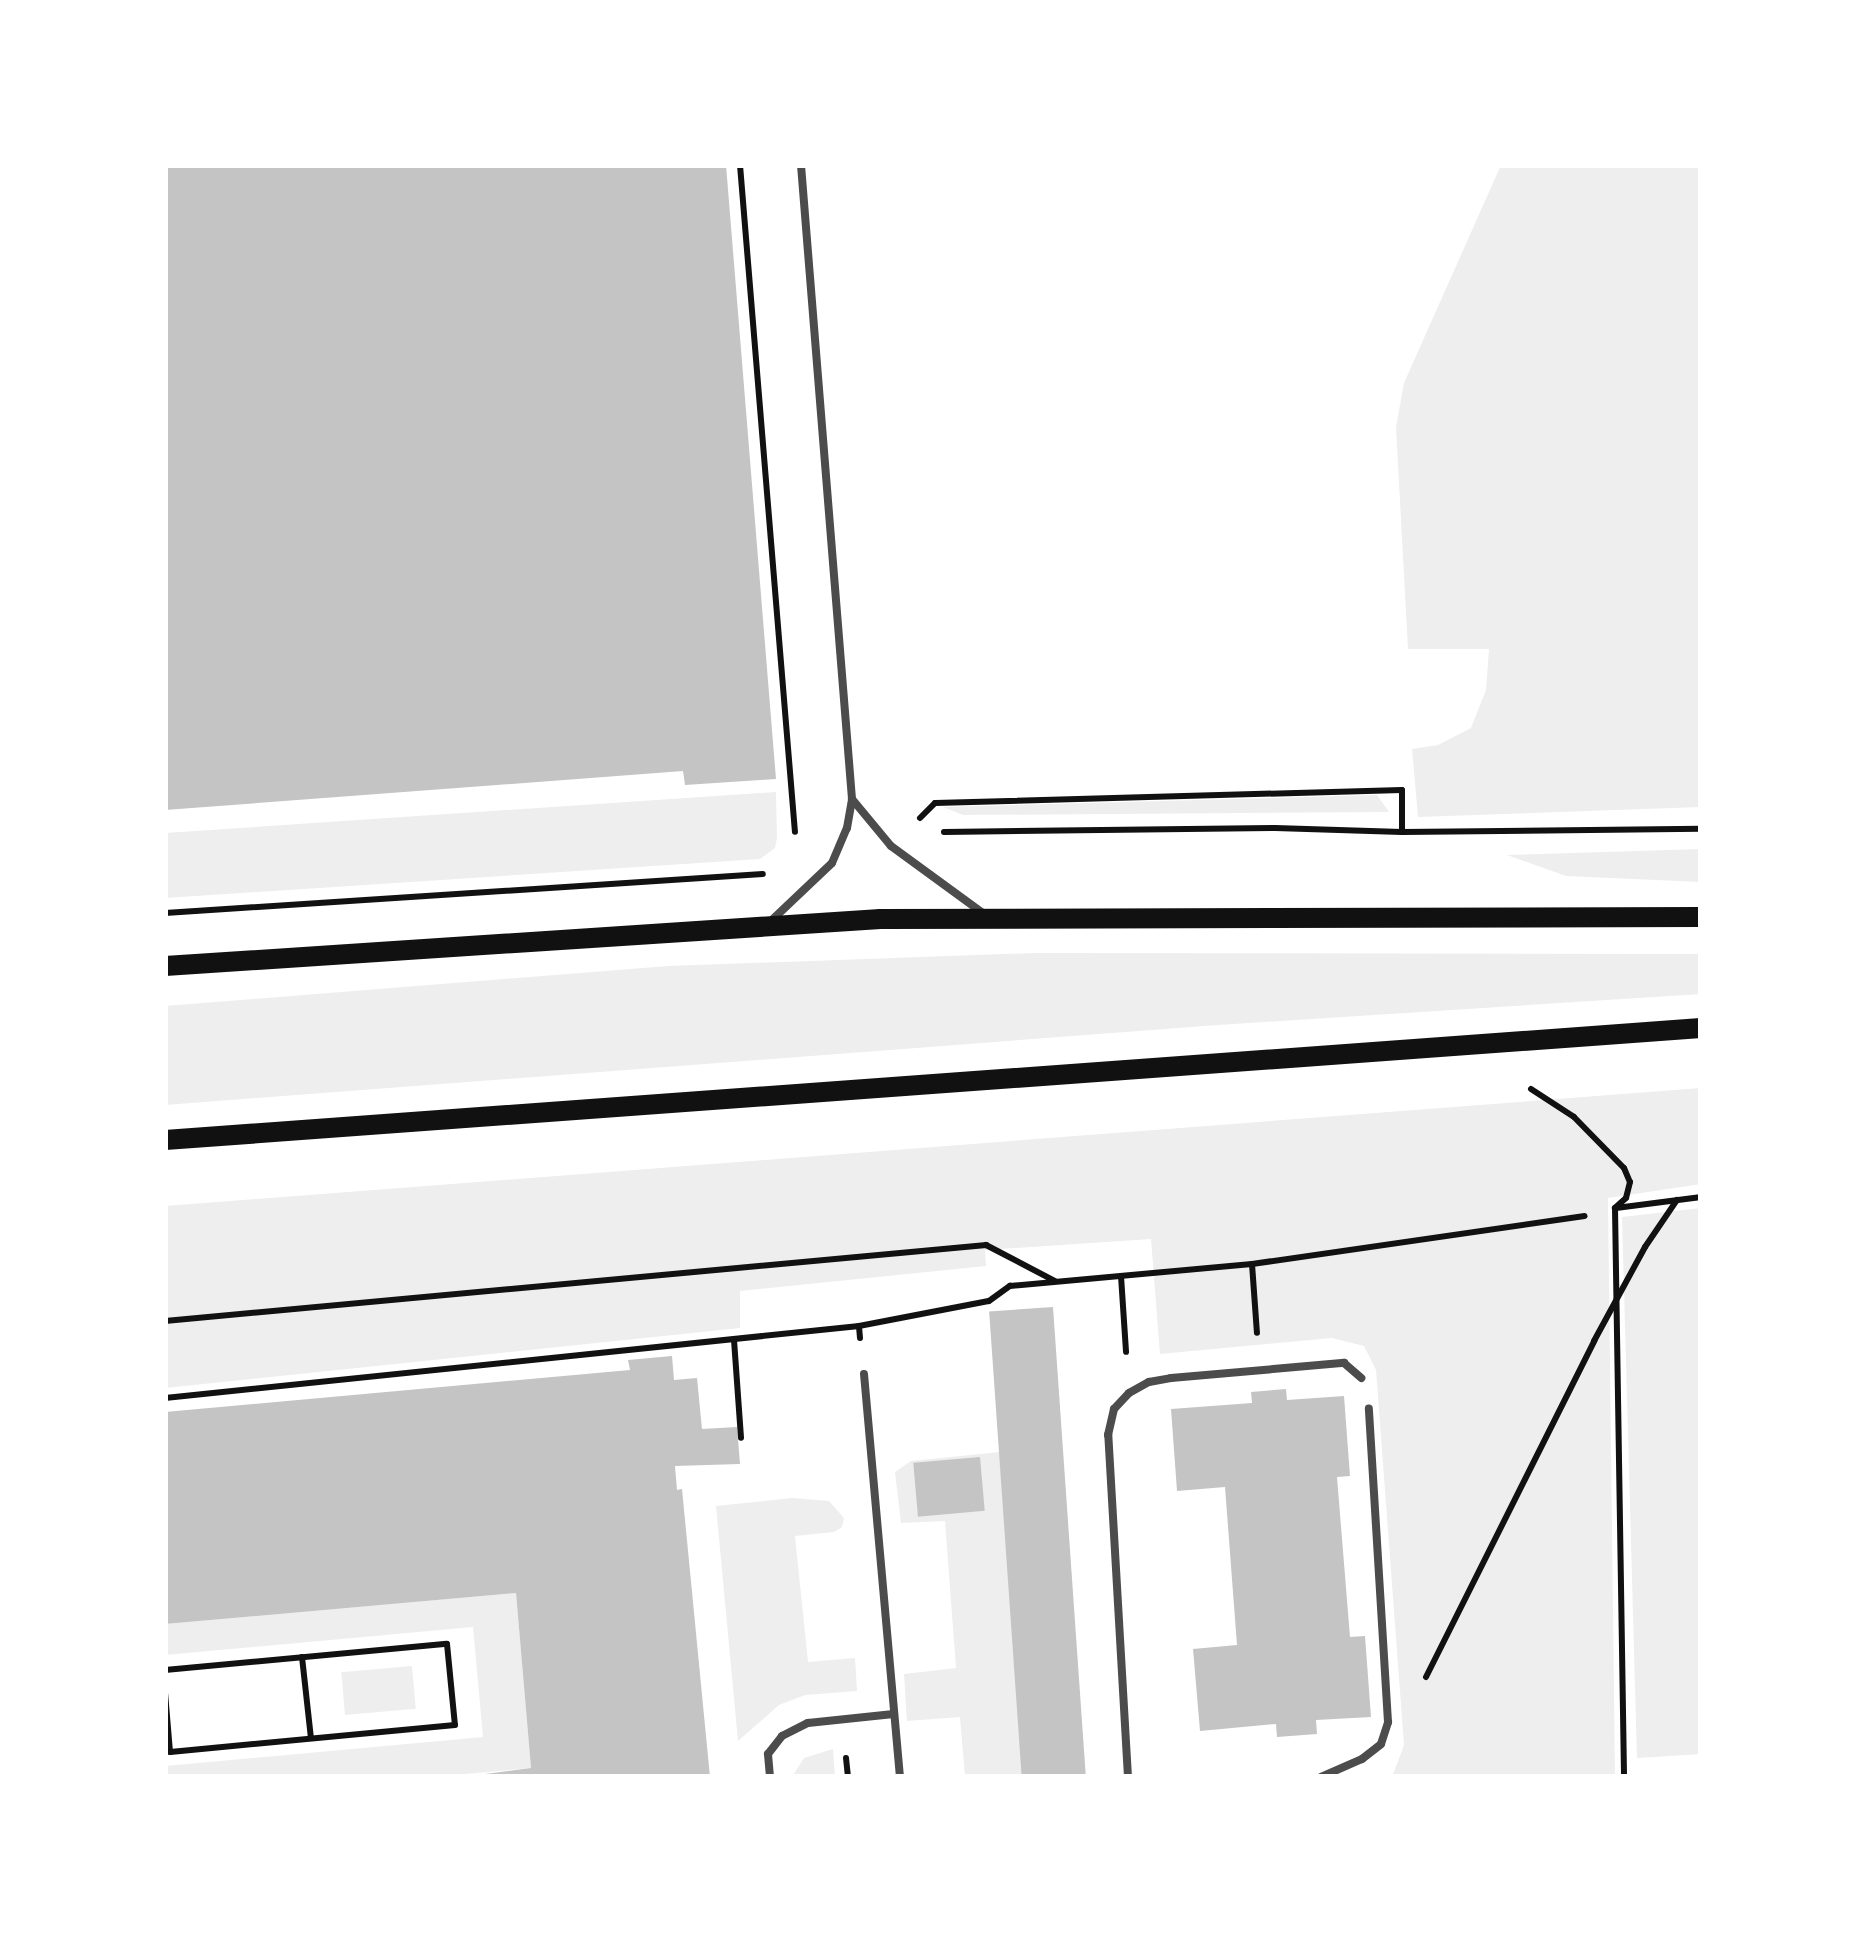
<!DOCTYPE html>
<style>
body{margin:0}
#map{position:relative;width:1866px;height:1942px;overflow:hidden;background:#fff;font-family:Karla,sans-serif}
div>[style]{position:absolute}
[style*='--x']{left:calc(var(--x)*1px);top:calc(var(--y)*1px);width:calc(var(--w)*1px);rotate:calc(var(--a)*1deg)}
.green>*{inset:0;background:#eee;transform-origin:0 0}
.building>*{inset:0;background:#c4c4c4;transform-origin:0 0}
.path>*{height:6px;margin:-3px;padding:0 3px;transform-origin:3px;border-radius:3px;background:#111}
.service>*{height:8px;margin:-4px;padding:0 4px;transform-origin:4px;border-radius:4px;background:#4c4c4c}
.secondary>*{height:20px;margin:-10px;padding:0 10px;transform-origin:10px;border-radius:10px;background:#111}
span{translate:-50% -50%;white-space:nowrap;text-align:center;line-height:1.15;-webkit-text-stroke:8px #fff;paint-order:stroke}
.frame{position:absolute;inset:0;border:168px solid #fff;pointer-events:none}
</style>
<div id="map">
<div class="green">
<i style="clip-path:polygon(1501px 165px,1701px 165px,1701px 807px,1418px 817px,1412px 749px,1438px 745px,1471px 728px,1486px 690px,1489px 649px,1408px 649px,1396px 427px,1404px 383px)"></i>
<i style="clip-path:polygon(776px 792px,777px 838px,775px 848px,760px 859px,165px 898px,165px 833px)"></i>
<i style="clip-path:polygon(1377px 795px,1389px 812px,963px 815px,943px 807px)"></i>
<i style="clip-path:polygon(1701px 849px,1701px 882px,1566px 876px,1507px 855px)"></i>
<i style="clip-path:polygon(1035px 953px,1701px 954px,1701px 994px,1218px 1025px,165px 1105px,165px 1006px,668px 966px)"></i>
<i style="clip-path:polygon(1701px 1088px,1701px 1184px,1608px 1198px,1615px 1777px,1392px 1777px,1404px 1745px,1376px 1370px,1364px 1346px,1332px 1338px,1160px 1354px,1151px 1239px,985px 1250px,986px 1266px,740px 1291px,740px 1328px,165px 1388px,165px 1206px)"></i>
<i style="clip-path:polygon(1701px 1208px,1701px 1754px,1637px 1758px,1622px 1217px)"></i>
<i style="clip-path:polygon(1000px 1452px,1025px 1777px,965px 1777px,960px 1717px,907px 1721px,904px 1674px,956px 1668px,945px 1521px,901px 1523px,895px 1472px,911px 1461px)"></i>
<i style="clip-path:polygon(792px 1498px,829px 1501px,844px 1518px,842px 1527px,834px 1532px,795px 1536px,808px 1662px,855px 1658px,857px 1691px,805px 1695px,779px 1705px,738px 1741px,716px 1506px)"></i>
<i style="clip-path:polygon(516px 1593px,531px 1768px,432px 1777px,165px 1777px,165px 1766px,483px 1737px,473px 1627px,165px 1655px,165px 1624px)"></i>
<i style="left:412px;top:1666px;width:43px;height:71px;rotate:85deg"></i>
<i style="clip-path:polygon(833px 1749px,835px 1777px,792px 1777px,804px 1758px)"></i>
</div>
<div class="building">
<i style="clip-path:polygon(165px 165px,726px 165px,776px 779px,685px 785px,683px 771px,165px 810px)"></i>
<i style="left:1053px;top:1307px;width:471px;height:64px;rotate:86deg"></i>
<i style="clip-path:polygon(672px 1356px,674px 1380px,697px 1378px,702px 1429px,737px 1427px,740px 1464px,675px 1466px,677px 1490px,682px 1489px,710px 1777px,462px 1777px,531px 1768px,516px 1593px,165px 1624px,165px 1412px,630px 1370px,628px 1360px)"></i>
<i style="clip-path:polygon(1286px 1389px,1287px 1400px,1344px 1396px,1350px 1476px,1337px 1477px,1350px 1637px,1365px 1636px,1371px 1717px,1316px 1720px,1317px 1734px,1277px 1737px,1276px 1724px,1200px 1731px,1193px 1649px,1237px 1645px,1225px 1487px,1177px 1491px,1171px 1409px,1252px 1403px,1251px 1392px)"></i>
<i style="left:980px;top:1457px;width:54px;height:67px;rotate:85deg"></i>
</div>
<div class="path">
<i style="--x:740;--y:165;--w:669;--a:85.29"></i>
<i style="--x:920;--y:818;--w:21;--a:-45"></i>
<i style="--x:935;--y:803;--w:467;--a:-1.6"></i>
<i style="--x:1402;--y:790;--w:42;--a:90"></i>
<i style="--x:1402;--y:832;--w:299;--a:-0.6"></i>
<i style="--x:944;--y:832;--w:331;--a:-0.7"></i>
<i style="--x:1275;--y:828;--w:127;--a:1.8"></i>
<i style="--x:165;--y:913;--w:599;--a:-3.73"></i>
<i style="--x:1531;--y:1089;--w:51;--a:33.1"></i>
<i style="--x:1574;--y:1117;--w:71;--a:45.6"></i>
<i style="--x:1624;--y:1168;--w:15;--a:67"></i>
<i style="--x:1630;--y:1182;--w:16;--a:104"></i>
<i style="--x:1626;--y:1198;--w:15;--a:138"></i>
<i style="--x:1615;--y:1208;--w:569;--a:89.09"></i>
<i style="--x:1616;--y:1208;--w:86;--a:-7.4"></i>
<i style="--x:1252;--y:1264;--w:69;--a:85.9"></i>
<i style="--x:1121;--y:1276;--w:76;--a:86.2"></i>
<i style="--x:165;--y:1321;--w:825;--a:-5.29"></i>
<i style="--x:986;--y:1245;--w:78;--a:27.6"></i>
<i style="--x:860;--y:1338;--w:12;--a:-95"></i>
<i style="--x:859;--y:1326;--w:132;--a:-10.9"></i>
<i style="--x:989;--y:1301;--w:26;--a:-36"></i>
<i style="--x:1010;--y:1286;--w:243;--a:-5.2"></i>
<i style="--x:1252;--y:1264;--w:336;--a:-8.2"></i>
<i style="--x:734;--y:1340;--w:98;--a:85.9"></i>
<i style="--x:165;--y:1398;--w:698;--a:-5.92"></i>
<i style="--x:302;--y:1657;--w:81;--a:83.7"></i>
<i style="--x:165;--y:1670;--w:283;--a:-5.3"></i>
<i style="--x:447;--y:1644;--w:81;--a:84.4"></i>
<i style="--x:455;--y:1725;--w:286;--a:174.6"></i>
<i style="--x:170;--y:1752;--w:59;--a:-94.8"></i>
<i style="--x:1426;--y:1677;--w:376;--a:-63.4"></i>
<i style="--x:1594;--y:1341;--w:107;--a:-61.5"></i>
<i style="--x:1645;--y:1247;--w:57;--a:-55.8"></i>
<i style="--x:846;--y:1758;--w:19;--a:84"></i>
</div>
<div class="service">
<i style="--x:852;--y:799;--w:61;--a:50.3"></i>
<i style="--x:891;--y:846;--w:114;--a:36.1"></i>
<i style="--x:773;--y:919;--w:81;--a:-43.5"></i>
<i style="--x:832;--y:863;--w:38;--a:-67"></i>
<i style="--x:847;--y:828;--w:29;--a:-80"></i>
<i style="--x:852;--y:799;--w:636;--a:-94.6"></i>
<i style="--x:864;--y:1374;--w:405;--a:84.9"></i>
<i style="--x:770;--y:1777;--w:23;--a:-95"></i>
<i style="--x:768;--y:1754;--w:23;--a:-52"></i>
<i style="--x:782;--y:1736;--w:29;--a:-27"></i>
<i style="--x:808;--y:1723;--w:86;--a:-6"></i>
<i style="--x:1128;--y:1777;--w:343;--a:-93.3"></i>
<i style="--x:1108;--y:1435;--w:27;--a:-77"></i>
<i style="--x:1114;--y:1409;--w:22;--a:-47"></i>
<i style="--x:1129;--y:1393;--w:23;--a:-29"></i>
<i style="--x:1149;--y:1382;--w:22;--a:-10"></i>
<i style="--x:1171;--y:1378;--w:174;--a:-5"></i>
<i style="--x:1344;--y:1363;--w:23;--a:41"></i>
<i style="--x:1321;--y:1777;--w:45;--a:-23.7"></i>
<i style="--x:1362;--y:1759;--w:24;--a:-38"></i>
<i style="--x:1381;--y:1744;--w:23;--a:-72"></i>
<i style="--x:1388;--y:1722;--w:314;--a:-93.5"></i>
</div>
<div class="secondary">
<i style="--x:165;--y:966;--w:717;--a:-3.76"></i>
<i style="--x:880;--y:919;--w:821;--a:-0.14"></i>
<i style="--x:165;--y:1140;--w:1540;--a:-4.17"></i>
</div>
<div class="frame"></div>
</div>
